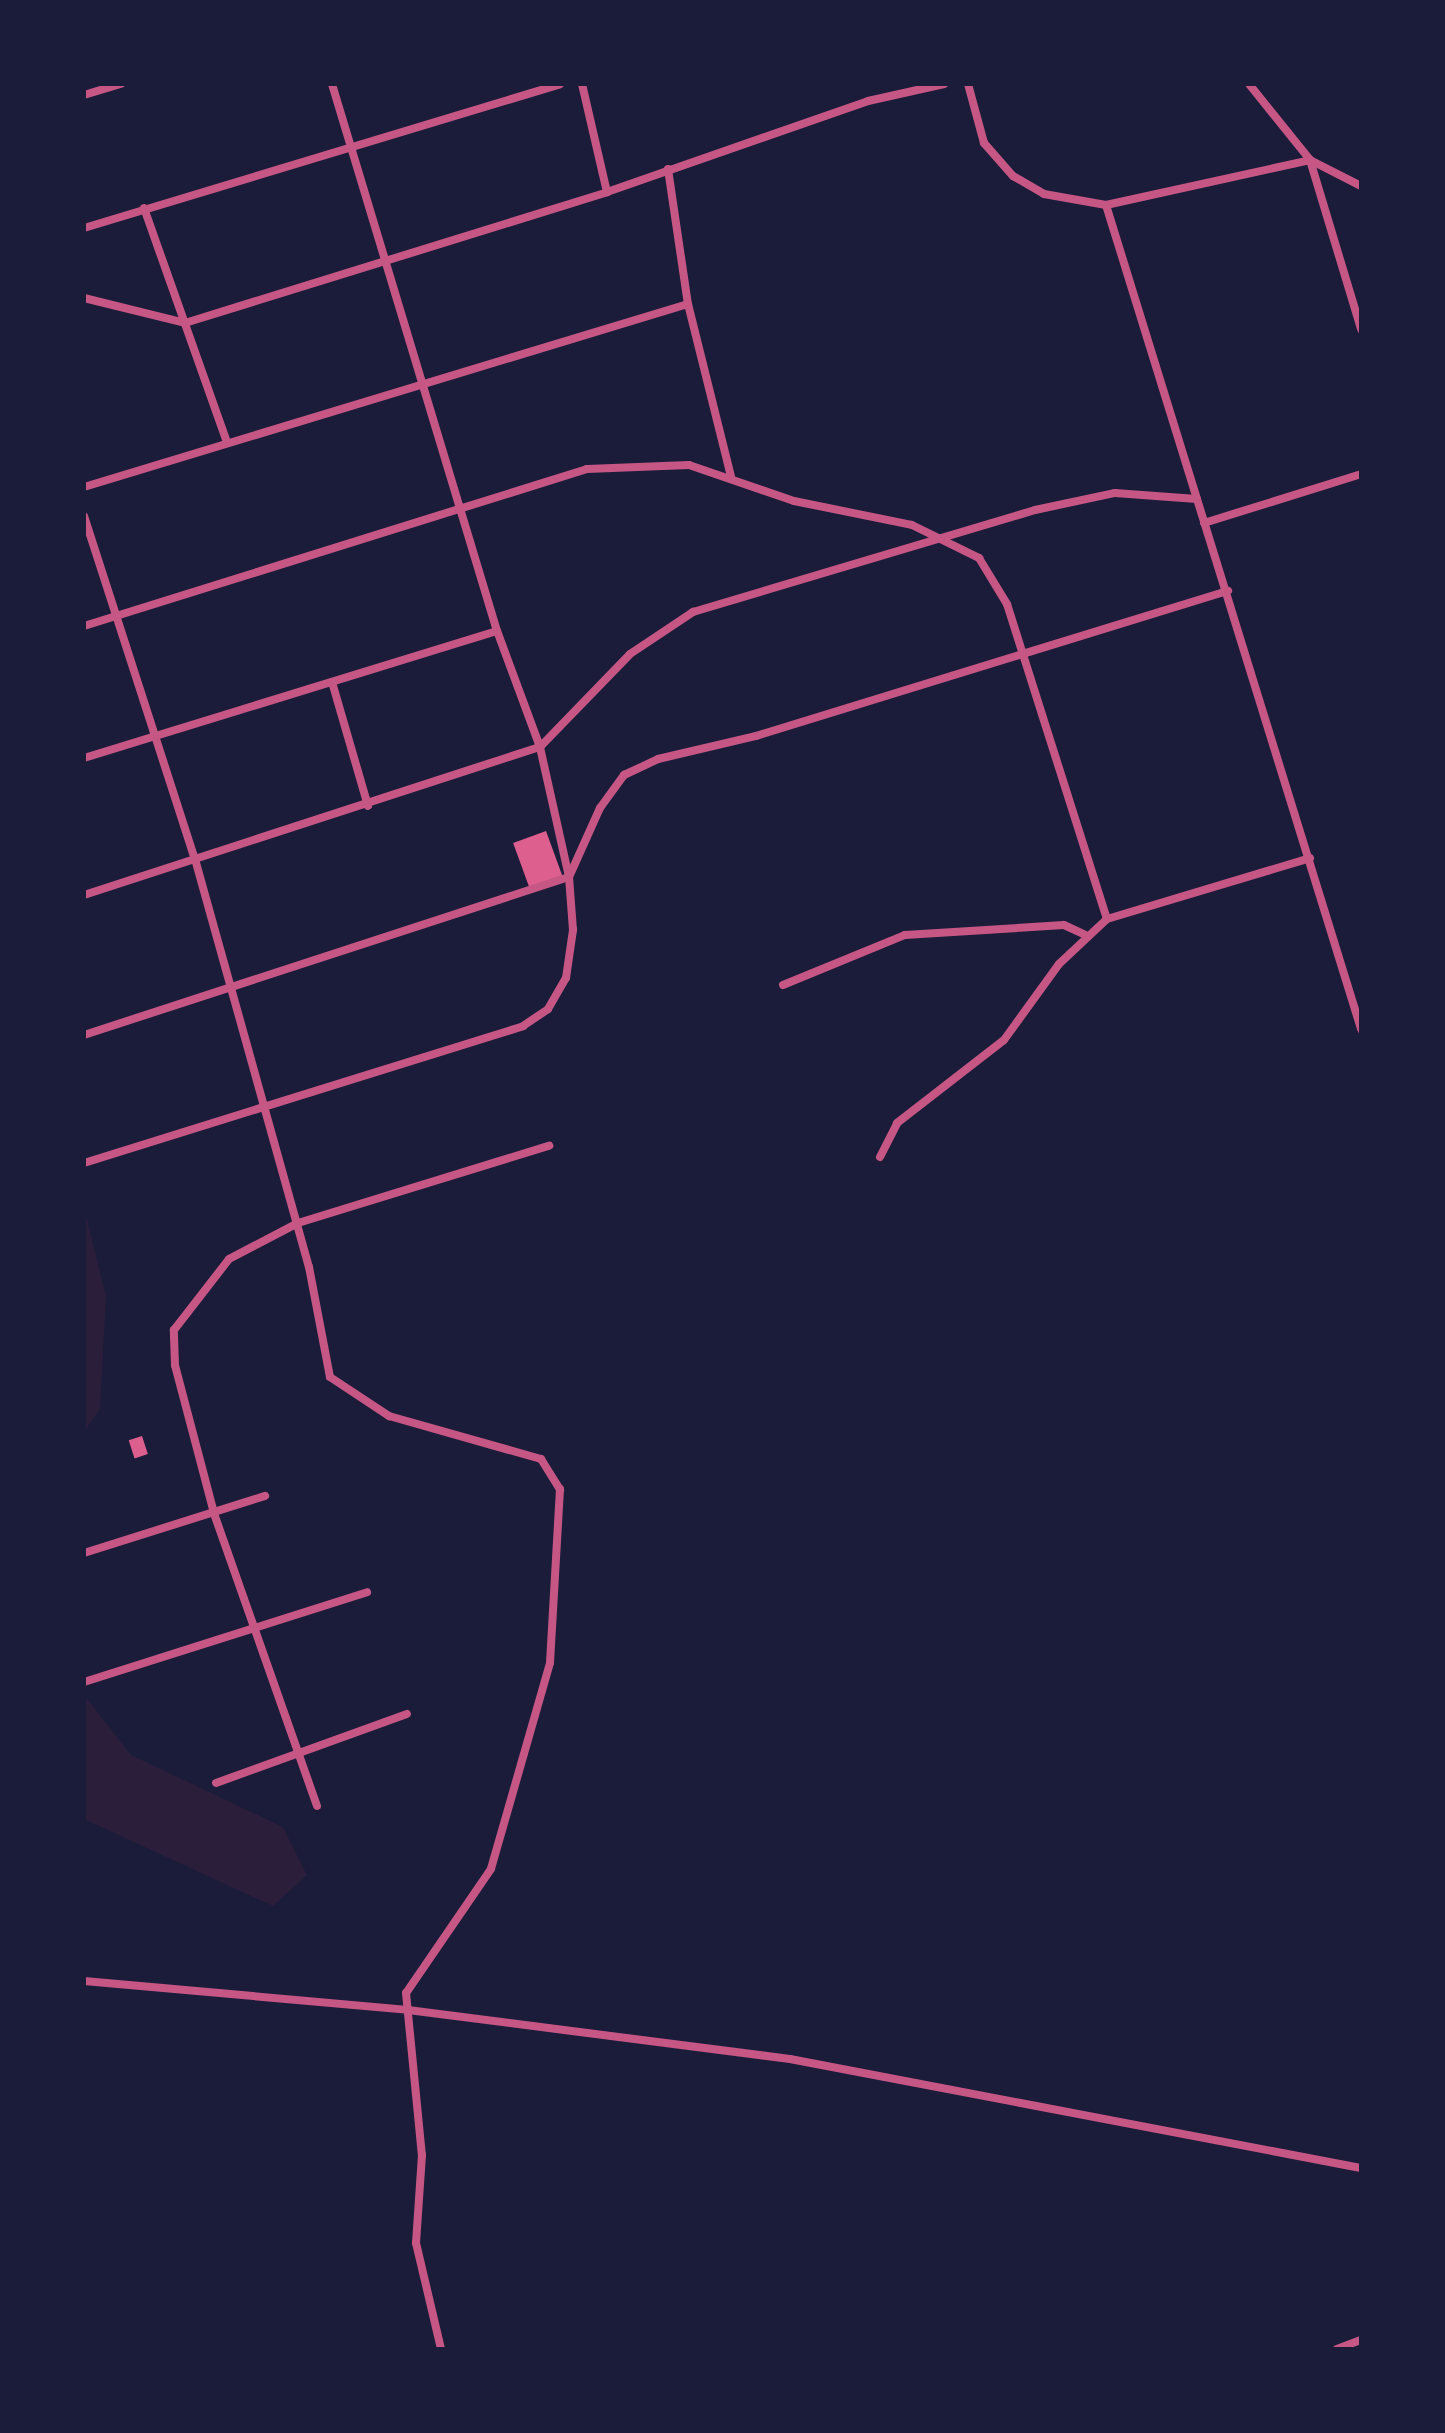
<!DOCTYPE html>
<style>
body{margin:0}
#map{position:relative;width:1445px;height:2433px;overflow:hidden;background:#1b1b3a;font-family:Raleway,sans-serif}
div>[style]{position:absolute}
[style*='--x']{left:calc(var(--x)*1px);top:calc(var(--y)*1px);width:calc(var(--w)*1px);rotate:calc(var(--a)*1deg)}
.green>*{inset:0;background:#2a1e3b}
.building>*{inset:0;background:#dd5f8e;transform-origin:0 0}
.minor>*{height:8px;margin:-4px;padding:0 4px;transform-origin:4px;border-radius:4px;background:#c65784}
span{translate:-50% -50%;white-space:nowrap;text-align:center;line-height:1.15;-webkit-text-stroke:8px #1b1b3a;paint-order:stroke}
.frame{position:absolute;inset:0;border:86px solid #1b1b3a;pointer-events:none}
</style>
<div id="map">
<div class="green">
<i style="clip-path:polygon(84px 1207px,106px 1296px,100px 1409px,84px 1432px)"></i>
<i style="clip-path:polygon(84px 1695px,131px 1755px,283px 1827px,307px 1875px,273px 1906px,84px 1819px)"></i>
</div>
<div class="building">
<i style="left:546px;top:831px;width:48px;height:35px;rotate:70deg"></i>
<i style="left:142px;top:1436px;width:19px;height:14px;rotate:72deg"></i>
</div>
<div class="minor">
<i style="--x:582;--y:84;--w:111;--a:77"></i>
<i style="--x:968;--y:84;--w:61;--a:74.8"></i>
<i style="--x:984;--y:143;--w:44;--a:48.7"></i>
<i style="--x:1013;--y:176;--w:36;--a:30"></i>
<i style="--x:1044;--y:194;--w:63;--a:10.1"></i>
<i style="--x:1106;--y:205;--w:863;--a:72.8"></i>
<i style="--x:1249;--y:84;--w:97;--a:51.2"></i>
<i style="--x:1310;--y:160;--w:57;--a:27"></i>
<i style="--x:84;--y:95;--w:39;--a:-17"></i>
<i style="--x:668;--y:169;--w:136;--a:81.6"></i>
<i style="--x:688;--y:304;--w:178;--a:76"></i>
<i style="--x:1106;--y:205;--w:209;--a:-12.4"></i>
<i style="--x:1310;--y:160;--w:177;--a:73.2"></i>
<i style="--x:144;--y:208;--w:245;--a:70.5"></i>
<i style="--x:84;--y:228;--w:497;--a:-16.8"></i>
<i style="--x:84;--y:298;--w:104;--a:13.9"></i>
<i style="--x:185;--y:323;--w:442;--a:-17.2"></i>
<i style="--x:607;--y:192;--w:276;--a:-19.2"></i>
<i style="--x:868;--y:101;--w:78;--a:-12.6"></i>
<i style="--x:84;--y:487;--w:631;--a:-16.86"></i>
<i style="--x:84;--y:516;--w:361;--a:72.1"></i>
<i style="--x:195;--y:859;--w:424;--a:74.4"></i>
<i style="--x:309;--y:1267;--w:112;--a:79.2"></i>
<i style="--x:330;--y:1377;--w:71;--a:33.5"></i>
<i style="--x:389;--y:1416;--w:158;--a:15.8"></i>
<i style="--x:541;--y:1459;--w:36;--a:58"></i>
<i style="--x:560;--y:1489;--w:174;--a:93.3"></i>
<i style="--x:550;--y:1663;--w:214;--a:106"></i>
<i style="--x:491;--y:1869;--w:150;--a:124.4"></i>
<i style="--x:406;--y:1993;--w:163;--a:84.4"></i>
<i style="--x:422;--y:2155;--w:88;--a:93.9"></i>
<i style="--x:416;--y:2243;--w:109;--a:76.7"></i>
<i style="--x:1204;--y:523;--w:164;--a:-17.3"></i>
<i style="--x:84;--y:626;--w:527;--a:-17.33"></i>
<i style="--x:587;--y:469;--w:102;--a:-2.2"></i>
<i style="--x:689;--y:465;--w:111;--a:18.9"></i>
<i style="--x:794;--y:501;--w:120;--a:11.5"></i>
<i style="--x:912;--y:525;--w:75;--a:26.2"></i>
<i style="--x:979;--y:558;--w:54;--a:58.7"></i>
<i style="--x:1007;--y:604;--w:330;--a:72.4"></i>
<i style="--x:332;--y:682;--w:129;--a:73.8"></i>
<i style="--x:84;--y:758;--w:432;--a:-17.1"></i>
<i style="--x:497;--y:631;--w:571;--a:-106.79"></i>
<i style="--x:84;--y:895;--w:479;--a:-18"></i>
<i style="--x:540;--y:747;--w:129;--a:-45.9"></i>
<i style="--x:630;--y:654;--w:76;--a:-33.7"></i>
<i style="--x:693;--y:612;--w:357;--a:-16.6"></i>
<i style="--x:1035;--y:510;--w:82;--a:-12"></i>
<i style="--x:1115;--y:493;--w:82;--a:4.2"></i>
<i style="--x:783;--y:985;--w:132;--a:-22.3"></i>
<i style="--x:905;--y:935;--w:159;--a:-3.6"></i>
<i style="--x:1064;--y:925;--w:23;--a:25"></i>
<i style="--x:84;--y:1035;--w:510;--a:-18.04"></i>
<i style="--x:569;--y:877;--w:76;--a:-65.8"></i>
<i style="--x:600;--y:808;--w:41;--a:-54"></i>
<i style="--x:624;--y:775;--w:38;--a:-25"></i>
<i style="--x:658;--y:759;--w:101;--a:-13.2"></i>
<i style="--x:756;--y:736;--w:494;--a:-17.1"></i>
<i style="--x:880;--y:1157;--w:38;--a:-63"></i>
<i style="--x:897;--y:1123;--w:135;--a:-37.8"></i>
<i style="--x:1004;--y:1040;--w:94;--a:-54.1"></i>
<i style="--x:1059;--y:964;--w:66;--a:-43.2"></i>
<i style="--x:1107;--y:919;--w:212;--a:-16.7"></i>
<i style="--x:84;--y:1163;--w:460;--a:-17.3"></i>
<i style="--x:523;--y:1026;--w:30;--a:-34"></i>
<i style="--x:548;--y:1009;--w:36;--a:-60"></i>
<i style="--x:566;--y:978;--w:49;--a:-81.7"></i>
<i style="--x:573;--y:930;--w:53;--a:-94.3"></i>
<i style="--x:569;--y:877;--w:133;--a:-102.6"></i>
<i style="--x:540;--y:747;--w:124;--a:-110.3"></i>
<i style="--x:84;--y:1553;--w:190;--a:-17.5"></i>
<i style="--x:84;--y:1682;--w:297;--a:-17.6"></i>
<i style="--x:216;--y:1783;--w:203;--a:-19.9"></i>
<i style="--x:317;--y:1806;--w:311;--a:-109.4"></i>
<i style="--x:214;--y:1513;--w:153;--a:-104.8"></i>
<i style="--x:175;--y:1365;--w:35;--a:-92"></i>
<i style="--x:174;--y:1330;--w:90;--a:-52.2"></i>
<i style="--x:229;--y:1259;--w:78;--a:-27.6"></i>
<i style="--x:298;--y:1223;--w:263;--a:-17.1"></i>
<i style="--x:84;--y:1981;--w:325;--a:5.1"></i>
<i style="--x:408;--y:2010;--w:385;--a:7.3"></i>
<i style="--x:790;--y:2059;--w:581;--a:10.81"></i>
<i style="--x:1337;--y:2349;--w:26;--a:-21"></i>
</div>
<div class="frame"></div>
</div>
